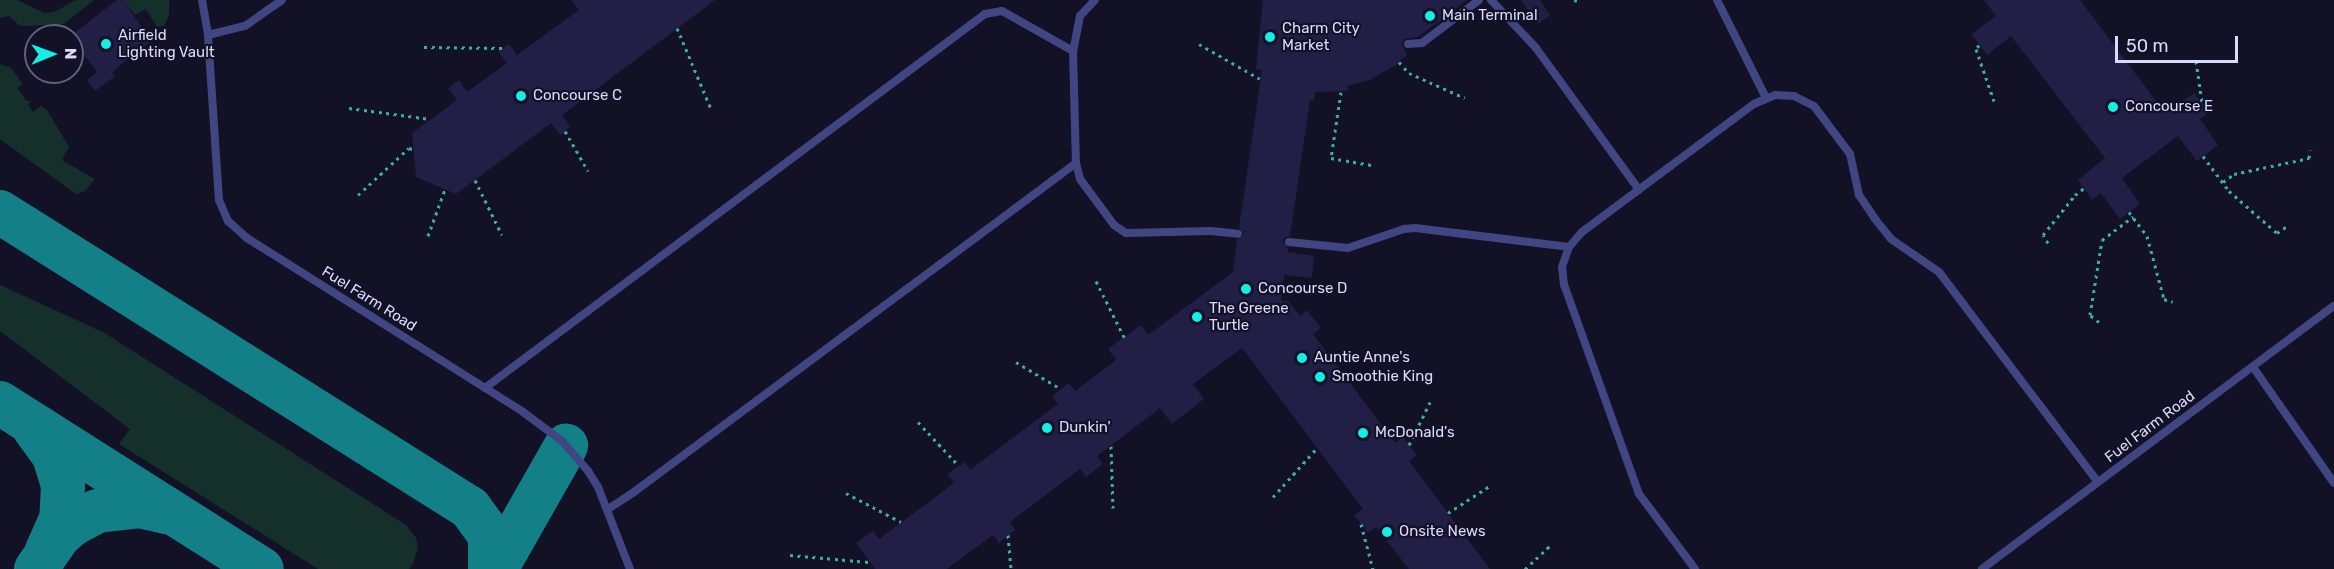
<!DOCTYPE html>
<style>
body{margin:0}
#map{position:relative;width:2334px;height:569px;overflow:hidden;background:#121126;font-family:Rubik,sans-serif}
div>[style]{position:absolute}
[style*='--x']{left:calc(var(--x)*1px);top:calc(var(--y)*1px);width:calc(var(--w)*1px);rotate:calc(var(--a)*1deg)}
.green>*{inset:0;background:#15302b}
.taxiway>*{height:44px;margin:-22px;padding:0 22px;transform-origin:22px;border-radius:22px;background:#128086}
.building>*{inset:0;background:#211f46}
.path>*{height:3px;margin-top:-1.5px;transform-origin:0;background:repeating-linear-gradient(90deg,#39b19a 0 3px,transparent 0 7.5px)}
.lane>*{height:8px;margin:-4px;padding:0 4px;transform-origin:4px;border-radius:4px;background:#404682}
.dots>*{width:16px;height:16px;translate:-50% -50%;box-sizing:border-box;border:3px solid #121126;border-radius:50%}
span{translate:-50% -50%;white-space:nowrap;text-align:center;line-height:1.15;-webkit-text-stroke:4.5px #121126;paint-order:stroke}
.poi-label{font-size:15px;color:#d9dafc}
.left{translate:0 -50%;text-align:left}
.street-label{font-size:15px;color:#d9dafc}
.north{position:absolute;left:24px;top:24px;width:60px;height:60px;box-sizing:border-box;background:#121126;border:2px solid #62617c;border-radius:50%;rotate:89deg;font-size:16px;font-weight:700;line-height:24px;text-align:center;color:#d9dafc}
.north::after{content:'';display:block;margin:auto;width:21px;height:27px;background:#13eee7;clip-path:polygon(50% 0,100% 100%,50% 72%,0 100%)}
.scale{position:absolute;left:2115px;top:36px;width:123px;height:27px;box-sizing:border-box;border:3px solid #d9dafc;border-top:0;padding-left:8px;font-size:18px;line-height:21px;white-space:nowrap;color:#d9dafc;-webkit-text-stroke:4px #121126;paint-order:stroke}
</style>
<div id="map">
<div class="green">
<i style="clip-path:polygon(0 0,17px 0,44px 13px,54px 12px,76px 0,94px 0,64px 24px,26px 26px,19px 25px,9px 16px,0 18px)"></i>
<i style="clip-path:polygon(123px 0,169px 0,169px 15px,164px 26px,157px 27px,146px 9px,135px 15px)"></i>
<i style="clip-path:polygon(0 64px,11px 68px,23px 84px,17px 88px,27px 101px,32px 101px,28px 104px,33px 112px,41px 106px,47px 110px,69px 147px,62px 160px,95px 179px,85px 191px,76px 194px,0 139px)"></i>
<i style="clip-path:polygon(0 285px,103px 332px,406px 525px,416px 538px,418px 547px,413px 564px,409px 569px,318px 569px,119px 444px,130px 429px,0 331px)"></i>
</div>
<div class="taxiway">
<i style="--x:0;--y:212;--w:555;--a:32.2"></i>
<i style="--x:470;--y:508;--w:34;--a:54"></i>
<i style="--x:490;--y:536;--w:33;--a:90"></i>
<i style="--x:0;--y:403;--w:310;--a:32.4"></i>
<i style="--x:34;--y:428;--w:34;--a:54"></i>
<i style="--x:54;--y:456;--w:31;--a:73"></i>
<i style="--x:63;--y:486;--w:33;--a:93"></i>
<i style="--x:61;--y:519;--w:35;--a:114"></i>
<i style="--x:36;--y:569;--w:40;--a:-55.1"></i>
<i style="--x:59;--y:536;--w:18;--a:-41"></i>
<i style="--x:73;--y:524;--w:27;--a:-28"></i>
<i style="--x:97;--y:511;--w:43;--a:-6.6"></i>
<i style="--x:140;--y:506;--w:28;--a:13"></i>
<i style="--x:496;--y:569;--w:142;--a:-60.4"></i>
</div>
<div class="building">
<i style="clip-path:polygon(117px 0,123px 0,151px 41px,112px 72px,115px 76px,95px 91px,87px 80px,97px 72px,70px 36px)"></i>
<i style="clip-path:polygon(571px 0,715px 0,562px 115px,570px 127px,560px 135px,551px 123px,456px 194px,416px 177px,412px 133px,457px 100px,448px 88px,459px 80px,467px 92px,507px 63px,498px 51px,509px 44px,517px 55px,579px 10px)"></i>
<i style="clip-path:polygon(1263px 0,1467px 0,1418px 37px,1404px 39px,1402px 45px,1407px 55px,1399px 61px,1400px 63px,1369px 80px,1347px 86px,1348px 91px,1315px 92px,1314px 100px,1310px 100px,1290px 236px,1284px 238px,1283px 242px,1288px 248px,1288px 252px,1314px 256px,1312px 278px,1284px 275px,1281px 300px,1289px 302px,1300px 316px,1307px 310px,1321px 328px,1313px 334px,1395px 443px,1403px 437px,1417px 455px,1409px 461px,1490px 569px,1409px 569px,1376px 527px,1368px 533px,1354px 515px,1363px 509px,1242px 348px,1193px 384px,1204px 399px,1172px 424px,1160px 408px,1097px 456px,1103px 464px,1086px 477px,1080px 469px,1010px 522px,1015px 530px,999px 543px,993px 535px,947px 569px,875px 569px,856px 543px,873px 531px,879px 539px,954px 483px,947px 474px,965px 462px,970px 470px,1058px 404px,1052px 396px,1069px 383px,1075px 391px,1116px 360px,1108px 349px,1141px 325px,1148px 335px,1233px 272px,1237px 240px,1244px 234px,1239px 228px,1262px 70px,1256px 69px)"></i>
<i style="clip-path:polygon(1521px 0,1540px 0,1550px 15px,1538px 24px)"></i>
<i style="clip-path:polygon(1984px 0,2080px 0,2165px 113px,2194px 93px,2209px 112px,2200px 119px,2218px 145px,2197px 161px,2178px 136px,2122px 178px,2140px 204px,2120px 219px,2101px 193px,2092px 200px,2078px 180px,2105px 158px,2011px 36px,1987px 55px,1971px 34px,1996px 16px)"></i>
</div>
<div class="path">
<i style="--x:1574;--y:0;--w:3;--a:18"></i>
<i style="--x:677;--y:28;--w:88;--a:67.2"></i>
<i style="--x:1199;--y:44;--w:70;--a:29.8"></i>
<i style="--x:1979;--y:45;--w:5;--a:127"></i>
<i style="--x:1976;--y:49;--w:55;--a:70.9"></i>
<i style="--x:424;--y:47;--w:79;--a:0.7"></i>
<i style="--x:2196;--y:61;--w:41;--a:81.7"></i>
<i style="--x:1399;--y:62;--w:15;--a:48"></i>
<i style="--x:1409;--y:73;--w:61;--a:24.1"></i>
<i style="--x:1341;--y:92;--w:67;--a:98.6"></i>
<i style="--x:1331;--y:158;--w:41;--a:9.9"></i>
<i style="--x:349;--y:108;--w:82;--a:7.7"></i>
<i style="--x:565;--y:131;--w:46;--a:60.1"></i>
<i style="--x:2203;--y:156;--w:44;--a:53.4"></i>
<i style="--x:2229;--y:191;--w:64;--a:41.2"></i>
<i style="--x:2277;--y:233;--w:11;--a:-34"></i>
<i style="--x:475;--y:180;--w:61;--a:63.9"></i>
<i style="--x:2223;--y:182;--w:14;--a:-36"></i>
<i style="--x:2234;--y:174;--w:77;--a:-12"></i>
<i style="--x:2309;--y:158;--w:8;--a:-76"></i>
<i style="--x:358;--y:195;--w:69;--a:-42.7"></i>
<i style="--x:409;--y:148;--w:4;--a:14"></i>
<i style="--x:2129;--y:212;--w:30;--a:53"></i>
<i style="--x:2147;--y:236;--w:65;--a:74.9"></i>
<i style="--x:2164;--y:299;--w:9;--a:18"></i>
<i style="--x:428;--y:236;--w:50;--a:-70.1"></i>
<i style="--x:2048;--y:243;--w:9;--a:-122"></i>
<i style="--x:2043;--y:235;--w:51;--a:-51.3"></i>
<i style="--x:2075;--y:195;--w:11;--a:-38"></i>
<i style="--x:1096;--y:281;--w:63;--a:63.4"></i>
<i style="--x:2099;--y:322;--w:11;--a:-142"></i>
<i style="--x:2090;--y:315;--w:76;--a:-80.9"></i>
<i style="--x:2102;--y:240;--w:39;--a:-37"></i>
<i style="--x:1016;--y:362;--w:52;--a:31"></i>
<i style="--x:918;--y:422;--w:60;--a:47"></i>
<i style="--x:1409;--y:445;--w:52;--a:-63.9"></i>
<i style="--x:1111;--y:446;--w:62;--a:88.2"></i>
<i style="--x:846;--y:493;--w:62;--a:27.8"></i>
<i style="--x:1273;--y:497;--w:66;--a:-48.1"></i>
<i style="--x:1448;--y:513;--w:51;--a:-33.1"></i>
<i style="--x:1361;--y:524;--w:47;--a:75.1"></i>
<i style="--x:1008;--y:535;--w:34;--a:85"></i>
<i style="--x:790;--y:555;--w:79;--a:5.1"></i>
<i style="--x:1525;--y:569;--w:34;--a:-43"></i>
</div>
<div class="lane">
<i style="--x:202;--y:0;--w:36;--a:80"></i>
<i style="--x:208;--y:35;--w:165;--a:86.2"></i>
<i style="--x:219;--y:200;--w:23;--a:67"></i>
<i style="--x:228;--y:221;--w:25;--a:42"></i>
<i style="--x:247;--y:238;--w:326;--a:32.2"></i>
<i style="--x:523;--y:412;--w:49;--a:36.6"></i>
<i style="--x:562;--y:441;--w:40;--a:49"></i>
<i style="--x:588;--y:471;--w:19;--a:58"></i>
<i style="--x:598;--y:487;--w:88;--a:68.7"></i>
<i style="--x:1095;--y:0;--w:22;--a:133"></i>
<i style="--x:1080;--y:16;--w:36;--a:101"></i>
<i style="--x:1073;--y:51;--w:112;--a:88.5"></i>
<i style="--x:1076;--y:163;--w:16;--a:76"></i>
<i style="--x:1080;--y:179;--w:57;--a:53.5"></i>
<i style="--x:1114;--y:225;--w:14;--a:34"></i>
<i style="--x:1126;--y:233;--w:85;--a:-1.3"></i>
<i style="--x:1211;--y:231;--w:27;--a:6"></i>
<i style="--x:1491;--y:0;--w:66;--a:46.8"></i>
<i style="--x:1536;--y:48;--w:175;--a:54"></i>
<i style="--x:1717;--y:0;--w:110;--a:63.4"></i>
<i style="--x:208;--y:35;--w:38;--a:-14"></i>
<i style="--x:245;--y:26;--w:45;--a:-35.1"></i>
<i style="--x:1408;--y:44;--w:14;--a:-4"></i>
<i style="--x:1422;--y:43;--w:71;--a:-37"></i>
<i style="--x:1289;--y:242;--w:59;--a:5.8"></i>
<i style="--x:1348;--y:248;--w:59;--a:-18.7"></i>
<i style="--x:1404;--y:229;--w:11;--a:-5"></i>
<i style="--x:1415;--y:228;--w:155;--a:7"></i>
<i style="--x:2253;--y:367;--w:141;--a:55.1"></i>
<i style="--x:485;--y:388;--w:624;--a:-36.8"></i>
<i style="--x:985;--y:14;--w:17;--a:-10"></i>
<i style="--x:1002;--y:11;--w:81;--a:29.4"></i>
<i style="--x:608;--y:509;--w:31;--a:-33"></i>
<i style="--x:634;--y:492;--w:551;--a:-36.66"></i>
<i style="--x:1695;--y:569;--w:94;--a:-126.7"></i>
<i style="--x:1639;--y:494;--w:222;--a:-109.7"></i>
<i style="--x:1564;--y:285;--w:18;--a:-96"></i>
<i style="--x:1562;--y:267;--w:21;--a:-71"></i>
<i style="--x:1569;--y:247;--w:20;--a:-49"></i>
<i style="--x:1582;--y:232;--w:214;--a:-36.7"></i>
<i style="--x:1754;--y:104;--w:23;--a:-23"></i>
<i style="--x:1775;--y:95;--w:19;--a:3"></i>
<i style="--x:1794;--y:96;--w:22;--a:27"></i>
<i style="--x:1814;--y:106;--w:60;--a:53.1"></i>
<i style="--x:1850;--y:154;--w:42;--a:77.6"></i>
<i style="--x:1859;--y:195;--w:29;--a:56"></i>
<i style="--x:1875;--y:219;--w:26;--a:51"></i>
<i style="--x:1891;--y:239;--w:58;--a:34.5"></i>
<i style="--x:1939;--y:272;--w:263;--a:52.9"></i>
<i style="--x:1982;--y:569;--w:439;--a:-36.8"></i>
</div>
<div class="dots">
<i style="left:1430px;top:16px;background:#13eee7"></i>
<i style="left:1270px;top:37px;background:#13eee7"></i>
<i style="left:106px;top:44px;background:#13eee7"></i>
<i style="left:521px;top:96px;background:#13eee7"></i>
<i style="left:2113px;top:107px;background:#13eee7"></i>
<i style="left:1246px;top:289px;background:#13eee7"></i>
<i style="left:1197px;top:317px;background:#13eee7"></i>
<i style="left:1302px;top:358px;background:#13eee7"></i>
<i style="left:1320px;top:377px;background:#13eee7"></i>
<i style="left:1047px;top:428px;background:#13eee7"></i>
<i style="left:1363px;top:433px;background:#13eee7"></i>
<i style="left:1387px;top:532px;background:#13eee7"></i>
</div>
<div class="poi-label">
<span class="left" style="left:1442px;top:16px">Main Terminal</span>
<span class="left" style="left:1282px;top:37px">Charm City<br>Market</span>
<span class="left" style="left:118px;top:44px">Airfield<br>Lighting Vault</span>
<span class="left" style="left:533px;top:96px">Concourse C</span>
<span class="left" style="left:2125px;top:107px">Concourse E</span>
<span class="left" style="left:1258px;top:289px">Concourse D</span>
<span class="left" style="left:1209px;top:317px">The Greene<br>Turtle</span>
<span class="left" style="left:1314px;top:358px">Auntie Anne's</span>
<span class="left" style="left:1332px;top:377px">Smoothie King</span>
<span class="left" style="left:1059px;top:428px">Dunkin'</span>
<span class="left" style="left:1375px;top:433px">McDonald's</span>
<span class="left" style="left:1399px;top:532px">Onsite News</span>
</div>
<div class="street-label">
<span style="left:369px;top:299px;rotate:32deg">Fuel Farm Road</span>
<span style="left:2150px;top:427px;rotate:-37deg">Fuel Farm Road</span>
</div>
<div class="north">N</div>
<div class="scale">50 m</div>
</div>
